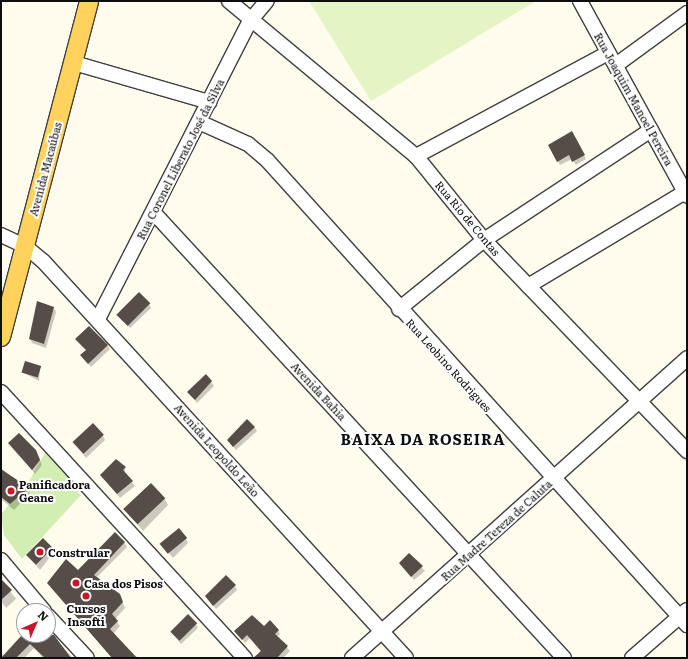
<!DOCTYPE html>
<meta charset="utf-8">
<style>
body{margin:0}
#map{position:relative;width:688px;height:659px;overflow:hidden;background:#fffbed;font-family:Literata,serif}
div>[style]{position:absolute}
[style*='--x']{left:calc(var(--x)*1px);top:calc(var(--y)*1px);width:calc(var(--w)*1px);rotate:calc(var(--a)*1deg)}
.green>*{inset:0;background:#d3eeb2}
.pitch>*{inset:0;background:#e5f4c5}
.shadow>*{inset:0;background:#0003}
.building>*{inset:0;background:#574d48;transform-origin:0 0}
.roads{filter:drop-shadow(1px 0 #404040) drop-shadow(-1px 0 #404040) drop-shadow(0 1px #404040) drop-shadow(0 -1px #404040)}
.minor>*{height:14px;margin:-7px;padding:0 7px;transform-origin:7px;border-radius:7px;background:#fff}
.major>*{height:18px;margin:-9px;padding:0 9px;transform-origin:9px;border-radius:9px;background:#ffd25d}
.dots>*{width:11px;height:11px;translate:-50% -50%;box-sizing:border-box;border:2px solid #fff;border-radius:50%}
span{translate:-50% -50%;white-space:nowrap;text-align:center;line-height:1.15;-webkit-text-stroke:4px #fff;paint-order:stroke}
.street-label{font-size:11px;color:#0d0d0d}
.poi-label{font-size:11px;color:#0d0d0d;font-weight:700}
.left{translate:0 -50%;text-align:left}
.district-label{font-size:15px;color:#0d0d0d;font-weight:700;letter-spacing:1px}
.frame{position:absolute;inset:0;border:2px solid #0d0d0d;pointer-events:none}
.north{position:absolute;left:16px;top:603px;width:40px;height:40px;box-sizing:border-box;background:#fff;border:1px solid #9e9e9e;border-radius:50%;rotate:45deg;font-size:11px;font-weight:700;line-height:16px;text-align:center;color:#0d0d0d}
.north::after{content:'';display:block;margin:auto;width:14px;height:18px;background:#cb1625;clip-path:polygon(50% 0,100% 100%,50% 72%,0 100%)}
</style>
<div id="map">
<div class="green">
<i style="clip-path:polygon(46px 451px,81px 490px,78px 492px,81px 495px,22px 559px,4px 535px,1px 514px,27px 485px)"></i>
</div>
<div class="pitch">
<i style="clip-path:polygon(309px 1px,536px 1px,371px 101px)"></i>
</div>
<div class="shadow">
<i style="clip-path:polygon(571px 132px,586px 159px,576px 165px,572px 159px,560px 165px,549px 146px)"></i>
<i style="clip-path:polygon(149px 304px,151px 308px,130px 328px,118px 315px)"></i>
<i style="clip-path:polygon(54px 308px,56px 312px,46px 348px,32px 343px,30px 339px)"></i>
<i style="clip-path:polygon(76px 339px,107px 345px,110px 349px,91px 367px,82px 356px,87px 351px)"></i>
<i style="clip-path:polygon(40px 367px,39px 381px,22px 372px)"></i>
<i style="clip-path:polygon(206px 375px,214px 386px,197px 403px,188px 392px)"></i>
<i style="clip-path:polygon(254px 427px,257px 431px,236px 450px,228px 440px)"></i>
<i style="clip-path:polygon(103px 436px,105px 440px,86px 458px,74px 443px)"></i>
<i style="clip-path:polygon(9px 443px,38px 455px,42px 465px,35px 474px)"></i>
<i style="clip-path:polygon(125px 468px,125px 474px,135px 486px,120px 498px,101px 475px)"></i>
<i style="clip-path:polygon(1px 470px,30px 493px,14px 510px,1px 499px)"></i>
<i style="clip-path:polygon(164px 498px,168px 505px,143px 531px,126px 511px)"></i>
<i style="clip-path:polygon(186px 539px,188px 543px,173px 558px,162px 545px)"></i>
<i style="clip-path:polygon(124px 542px,127px 547px,97px 577px,122px 601px,125px 608px,115px 619px,120px 626px,113px 634px,138px 658px,112px 658px,48px 583px,78px 572px)"></i>
<i style="clip-path:polygon(52px 548px,54px 552px,40px 570px,28px 556px)"></i>
<i style="clip-path:polygon(409px 554px,425px 571px,414px 580px,403px 567px)"></i>
<i style="clip-path:polygon(2px 581px,16px 599px,6px 608px,1px 601px)"></i>
<i style="clip-path:polygon(235px 586px,237px 590px,216px 609px,206px 597px)"></i>
<i style="clip-path:polygon(24px 612px,24px 622px,20px 616px)"></i>
<i style="clip-path:polygon(196px 624px,198px 628px,181px 644px,171px 632px)"></i>
<i style="clip-path:polygon(264px 627px,278px 630px,280px 634px,277px 637px,290px 651px,283px 658px,257px 658px,261px 652px,250px 638px,245px 643px,236px 632px)"></i>
<i style="clip-path:polygon(48px 631px,73px 658px,43px 658px,34px 648px,24px 658px,1px 658px,1px 653px,4px 656px,25px 635px,48px 635px)"></i>
</div>
<div class="building">
<i style="clip-path:polygon(572px 131px,585px 155px,572px 162px,569px 155px,557px 162px,548px 145px)"></i>
<i style="left:139px;top:292px;width:16px;height:32px;rotate:45deg"></i>
<i style="clip-path:polygon(37px 301px,54px 307px,44px 344px,29px 339px)"></i>
<i style="clip-path:polygon(89px 326px,108px 345px,88px 364px,80px 355px,86px 350px,75px 339px)"></i>
<i style="left:25px;top:361px;width:17px;height:12px;rotate:17deg"></i>
<i style="clip-path:polygon(206px 374px,212px 381px,195px 400px,187px 392px)"></i>
<i style="clip-path:polygon(247px 419px,255px 427px,233px 447px,227px 440px)"></i>
<i style="left:93px;top:423px;width:16px;height:28px;rotate:47deg"></i>
<i style="clip-path:polygon(19px 433px,36px 450px,40px 460px,32px 470px,8px 443px)"></i>
<i style="clip-path:polygon(116px 459px,126px 467px,123px 470px,133px 481px,117px 494px,100px 475px)"></i>
<i style="clip-path:polygon(1px 469px,29px 488px,10px 504px,1px 497px)"></i>
<i style="left:151px;top:483px;width:21px;height:38px;rotate:47deg"></i>
<i style="left:179px;top:528px;width:13px;height:25px;rotate:51deg"></i>
<i style="clip-path:polygon(115px 532px,125px 542px,94px 575px,120px 594px,123px 602px,112px 614px,118px 621px,110px 629px,137px 658px,112px 658px,47px 583px,66px 559px,78px 570px)"></i>
<i style="left:43px;top:538px;width:14px;height:24px;rotate:45deg"></i>
<i style="clip-path:polygon(409px 553px,423px 566px,411px 577px,399px 563px)"></i>
<i style="clip-path:polygon(226px 575px,236px 585px,213px 606px,205px 596px)"></i>
<i style="clip-path:polygon(1px 579px,12px 590px,1px 600px)"></i>
<i style="left:188px;top:614px;width:13px;height:25px;rotate:45deg"></i>
<i style="clip-path:polygon(252px 615px,264px 626px,270px 620px,279px 630px,275px 634px,288px 646px,277px 658px,253px 658px,261px 651px,247px 635px,242px 640px,234px 631px)"></i>
<i style="clip-path:polygon(22px 635px,54px 635px,71px 658px,45px 658px,30px 644px,16px 658px,1px 658px)"></i>
</div>
<div class="roads">
<div class="minor">
<i style="--x:229;--y:1;--w:243;--a:39.7"></i>
<i style="--x:416;--y:156;--w:108;--a:51"></i>
<i style="--x:484;--y:240;--w:293;--a:46.1"></i>
<i style="--x:580;--y:1;--w:222;--a:61.2"></i>
<i style="--x:74;--y:63;--w:141;--a:16.1"></i>
<i style="--x:616;--y:65;--w:88;--a:-36.2"></i>
<i style="--x:199;--y:122;--w:54;--a:24.2"></i>
<i style="--x:248;--y:144;--w:25;--a:40"></i>
<i style="--x:267;--y:160;--w:627;--a:47.91"></i>
<i style="--x:416;--y:156;--w:218;--a:-28.2"></i>
<i style="--x:154;--y:213;--w:605;--a:47.34"></i>
<i style="--x:1;--y:235;--w:26;--a:25"></i>
<i style="--x:25;--y:246;--w:23;--a:40"></i>
<i style="--x:43;--y:261;--w:538;--a:47.56"></i>
<i style="--x:528;--y:286;--w:183;--a:-30.9"></i>
<i style="--x:399;--y:309;--w:109;--a:-39.1"></i>
<i style="--x:484;--y:240;--w:200;--a:-33.4"></i>
<i style="--x:98;--y:319;--w:335;--a:-63"></i>
<i style="--x:250;--y:21;--w:26;--a:-50"></i>
<i style="--x:1;--y:392;--w:361;--a:47.5"></i>
<i style="--x:1;--y:560;--w:67;--a:49.9"></i>
<i style="--x:48;--y:616;--w:57;--a:47.1"></i>
<i style="--x:352;--y:658;--w:450;--a:-41.8"></i>
<i style="--x:632;--y:658;--w:73;--a:-41.1"></i>
</div>
<div class="major">
<i style="--x:1;--y:337;--w:347;--a:-75.3"></i>
</div>
</div>
<div class="dots">
<i style="left:11px;top:491px;background:#cb1625"></i>
<i style="left:40px;top:552px;background:#cb1625"></i>
<i style="left:76px;top:583px;background:#cb1625"></i>
<i style="left:86px;top:596px;background:#cb1625"></i>
</div>
<div class="street-label">
<span style="left:634px;top:99px;rotate:61deg">Rua Joaquim Manoel Pereira</span>
<span style="left:180px;top:159px;rotate:-63deg">Rua Coronel Liberato José da Silva</span>
<span style="left:45px;top:169px;rotate:-75deg">Avenida Macaúbas</span>
<span style="left:468px;top:218px;rotate:50deg">Rua Rio de Contas</span>
<span style="left:449px;top:365px;rotate:48deg">Rua Leobino Rodrigues</span>
<span style="left:319px;top:391px;rotate:47deg">Avenida Bahia</span>
<span style="left:217px;top:450px;rotate:48deg">Avenida Leopoldo Leão</span>
<span style="left:496px;top:530px;rotate:-42deg">Rua Madre Tereza de Caluta</span>
</div>
<div class="poi-label">
<span class="left" style="left:19px;top:491px">Panificadora<br>Geane</span>
<span class="left" style="left:48px;top:552px">Constrular</span>
<span class="left" style="left:84px;top:583px">Casa dos Pisos</span>
<span style="left:86px;top:615px">Cursos<br>Insofti</span>
</div>
<div class="district-label">
<span style="left:423px;top:439px">BAIXA DA ROSEIRA</span>
</div>
<div class="frame"></div>
<div class="north">N</div>
</div>
